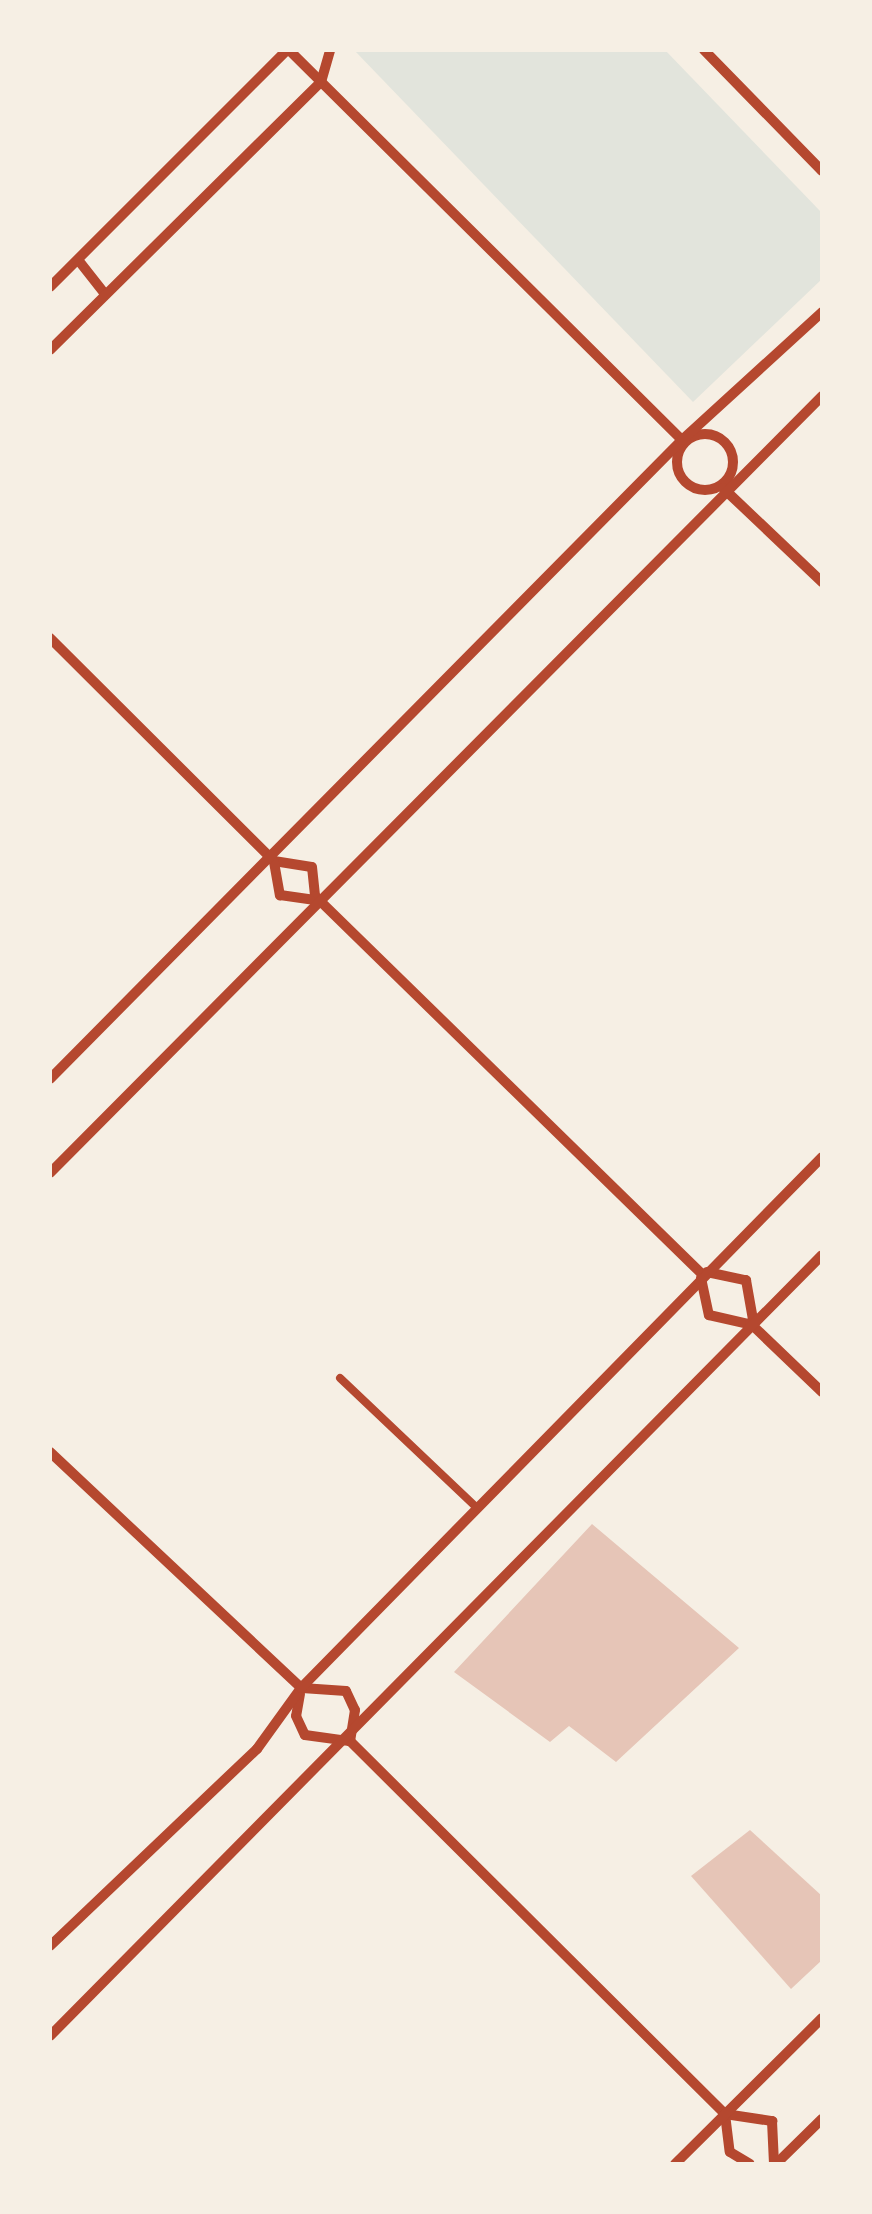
<!DOCTYPE html>
<style>
body{margin:0}
#map{position:relative;width:872px;height:2214px;overflow:hidden;background:#f6efe4;font-family:Karla,sans-serif}
div>[style]{position:absolute}
[style*='--x']{left:calc(var(--x)*1px);top:calc(var(--y)*1px);width:calc(var(--w)*1px);rotate:calc(var(--a)*1deg)}
.green>*{inset:0;background:#e2e4dc}
.building>*{inset:0;background:#e6c5b7}
.service>*{height:8px;margin:-4px;padding:0 4px;transform-origin:4px;border-radius:4px;background:#b5482f}
.minor>*{height:10px;margin:-5px;padding:0 5px;transform-origin:5px;border-radius:5px;background:#b5482f}
.minor>.ring{margin:-5px;padding:0;box-sizing:content-box;background:none;border:10px solid #b5482f;border-radius:50%}
span{translate:-50% -50%;white-space:nowrap;text-align:center;line-height:1.15;-webkit-text-stroke:8px #f6efe4;paint-order:stroke}
.frame{position:absolute;inset:0;border:52px solid #f6efe4;pointer-events:none}
</style>
<div id="map">
<div class="green">
<i style="clip-path:polygon(354px 50px,665px 50px,822px 213px,822px 279px,693px 402px)"></i>
</div>
<div class="building">
<i style="clip-path:polygon(592px 1524px,739px 1648px,616px 1762px,569px 1726px,550px 1742px,454px 1672px)"></i>
<i style="clip-path:polygon(750px 1830px,822px 1896px,822px 1960px,791px 1989px,691px 1876px)"></i>
</div>
<div class="service">
<i style="--x:340;--y:1378;--w:187;--a:43.5"></i>
</div>
<div class="minor">
<i style="--x:289;--y:50;--w:554;--a:44.78"></i>
<i style="--x:704;--y:50;--w:169;--a:45.7"></i>
<i style="--x:79;--y:261;--w:42;--a:51.8"></i>
<i style="--x:50;--y:287;--w:335;--a:-45"></i>
<i style="--x:50;--y:350;--w:381;--a:-44.7"></i>
<i style="--x:321;--y:82;--w:33;--a:-74"></i>
<i class="ring" style="left:677px;top:434px;width:46px;height:46px"></i>
<i style="--x:723;--y:488;--w:137;--a:43.5"></i>
<i style="--x:50;--y:638;--w:316;--a:44.9"></i>
<i style="--x:274;--y:861;--w:38;--a:9"></i>
<i style="--x:312;--y:867;--w:29;--a:84"></i>
<i style="--x:315;--y:896;--w:541;--a:44.33"></i>
<i style="--x:274;--y:862;--w:34;--a:80"></i>
<i style="--x:280;--y:895;--w:30;--a:8"></i>
<i style="--x:50;--y:1079;--w:899;--a:-45.32"></i>
<i style="--x:682;--y:440;--w:190;--a:-42.4"></i>
<i style="--x:50;--y:1173;--w:1095;--a:-45.18"></i>
<i style="--x:707;--y:1272;--w:40;--a:12"></i>
<i style="--x:746;--y:1280;--w:39;--a:80"></i>
<i style="--x:701;--y:1278;--w:38;--a:78"></i>
<i style="--x:709;--y:1315;--w:41;--a:12.7"></i>
<i style="--x:750;--y:1323;--w:100;--a:43.8"></i>
<i style="--x:50;--y:1452;--w:345;--a:43.2"></i>
<i style="--x:302;--y:1688;--w:44;--a:3.9"></i>
<i style="--x:346;--y:1691;--w:21;--a:65"></i>
<i style="--x:355;--y:1710;--w:31;--a:99"></i>
<i style="--x:300;--y:1694;--w:22;--a:100"></i>
<i style="--x:296;--y:1716;--w:21;--a:65"></i>
<i style="--x:305;--y:1735;--w:43;--a:7.9"></i>
<i style="--x:350;--y:1741;--w:529;--a:44.85"></i>
<i style="--x:725;--y:2114;--w:38;--a:83"></i>
<i style="--x:730;--y:2152;--w:23;--a:31"></i>
<i style="--x:50;--y:1946;--w:286;--a:-43.6"></i>
<i style="--x:257;--y:1749;--w:75;--a:-54.2"></i>
<i style="--x:301;--y:1688;--w:744;--a:-45.54"></i>
<i style="--x:50;--y:2036;--w:1098;--a:-45.33"></i>
<i style="--x:725;--y:2114;--w:48;--a:8.5"></i>
<i style="--x:772;--y:2121;--w:43;--a:87.3"></i>
<i style="--x:777;--y:2163;--w:63;--a:-44.4"></i>
<i style="--x:675;--y:2164;--w:207;--a:-44.8"></i>
</div>
<div class="frame"></div>
</div>
